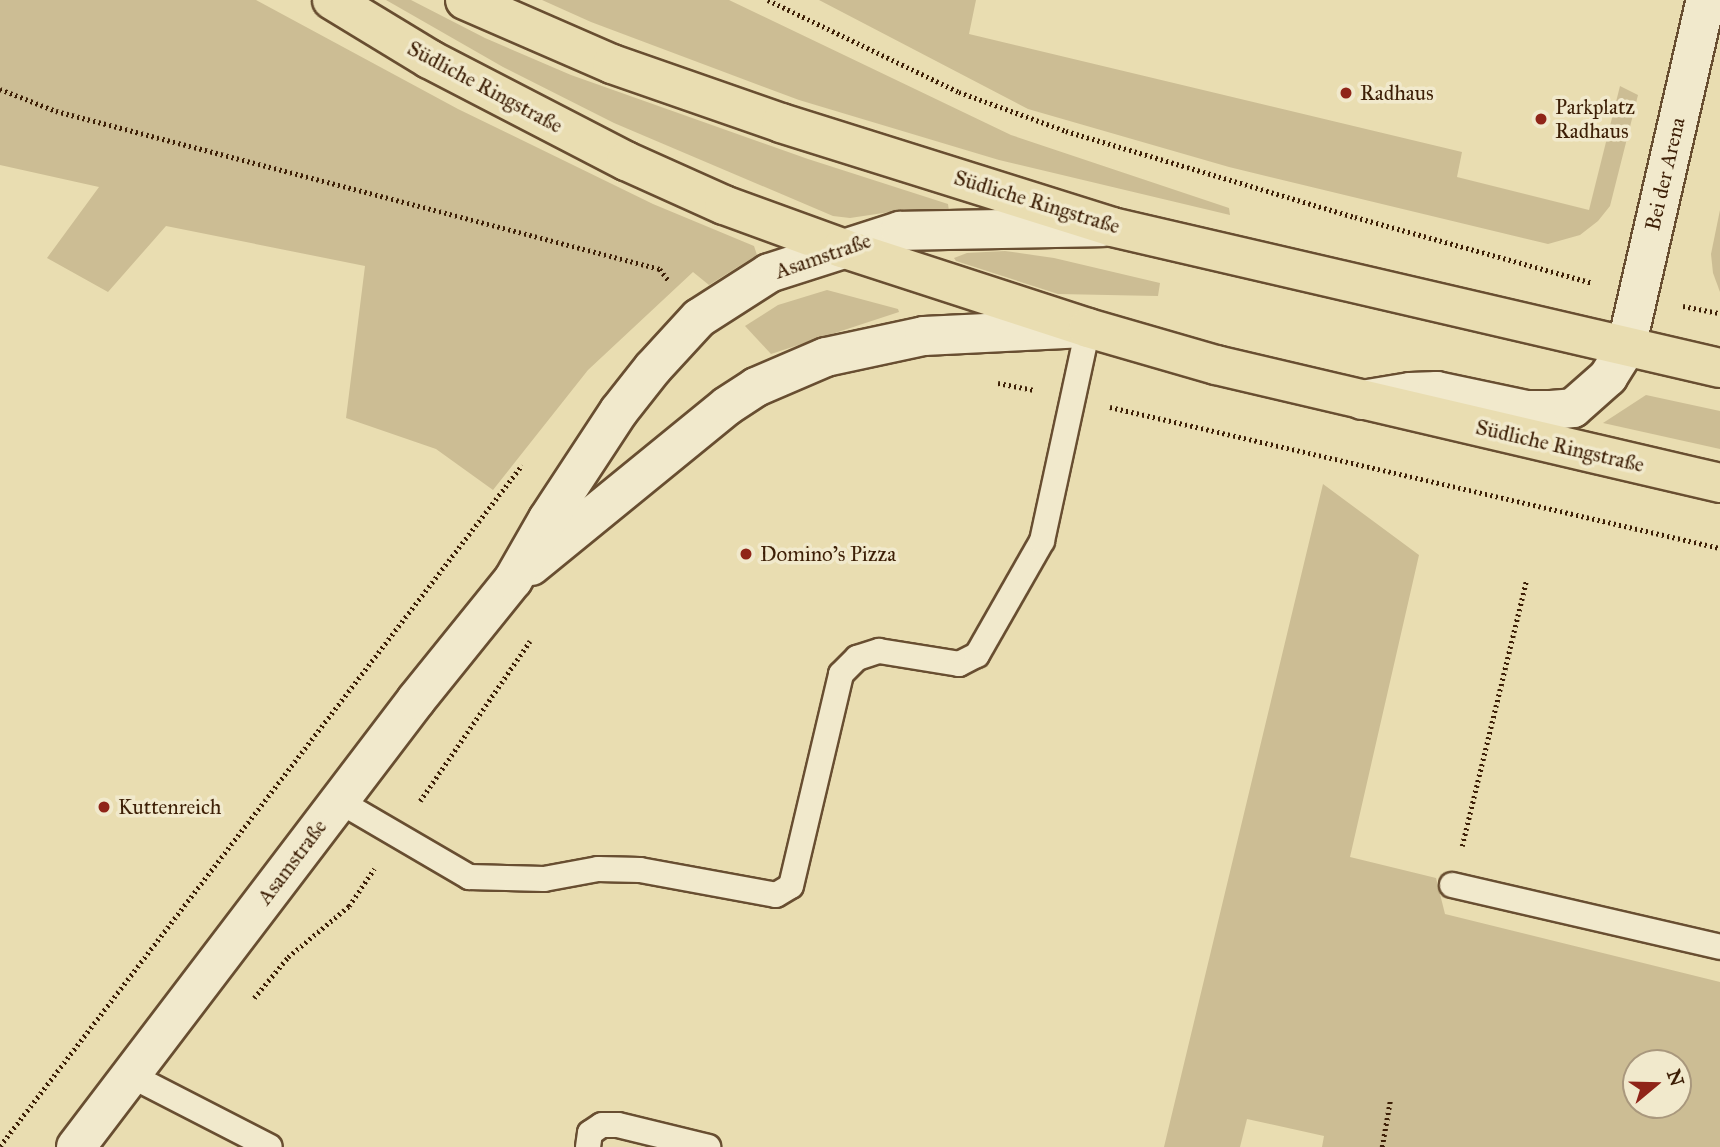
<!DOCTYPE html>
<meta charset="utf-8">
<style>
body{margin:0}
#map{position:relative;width:1720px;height:1147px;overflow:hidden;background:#e9ddb1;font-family:"IM FELL Great Primer",serif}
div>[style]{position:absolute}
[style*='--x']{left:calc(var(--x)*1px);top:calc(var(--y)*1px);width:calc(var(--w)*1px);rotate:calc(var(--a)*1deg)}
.green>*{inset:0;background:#ccbd94}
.path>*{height:4.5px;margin-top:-2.25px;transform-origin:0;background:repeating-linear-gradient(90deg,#3d1f06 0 2px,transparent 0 5.5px)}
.roads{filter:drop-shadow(2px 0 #684e31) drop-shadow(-2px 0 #684e31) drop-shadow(0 2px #684e31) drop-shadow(0 -2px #684e31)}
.lane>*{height:24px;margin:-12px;padding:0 12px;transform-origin:12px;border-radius:12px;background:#f1e9cc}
.street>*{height:38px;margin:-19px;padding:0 19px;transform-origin:19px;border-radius:19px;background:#f1e9cc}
.secondary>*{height:38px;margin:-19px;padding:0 19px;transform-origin:19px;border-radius:19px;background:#f1e9cc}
.primary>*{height:38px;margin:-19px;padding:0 19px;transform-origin:19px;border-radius:19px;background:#e9ddb1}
.dots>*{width:19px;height:19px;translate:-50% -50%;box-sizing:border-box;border:4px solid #f1e9cc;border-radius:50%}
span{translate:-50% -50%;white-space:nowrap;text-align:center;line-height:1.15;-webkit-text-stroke:7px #f1e9cc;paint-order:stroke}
.street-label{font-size:21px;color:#3d1f06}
.poi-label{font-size:21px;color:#3d1f06}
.left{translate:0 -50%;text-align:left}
.north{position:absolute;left:1622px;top:1049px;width:70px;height:70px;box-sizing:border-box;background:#f1e9cc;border:2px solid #a9987d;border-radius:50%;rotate:71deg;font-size:19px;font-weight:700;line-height:28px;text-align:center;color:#3d1f06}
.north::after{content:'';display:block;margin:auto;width:24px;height:32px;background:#8f2418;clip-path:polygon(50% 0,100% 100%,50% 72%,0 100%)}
</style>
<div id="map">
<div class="green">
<i style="clip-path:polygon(0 0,256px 0,458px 109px,653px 204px,754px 246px,757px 255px,709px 285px,693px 272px,588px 370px,493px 490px,436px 449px,346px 418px,365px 266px,166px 226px,108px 292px,47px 258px,99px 187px,0 165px)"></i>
<i style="clip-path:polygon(386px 0,411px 0,485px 38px,571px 75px,808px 159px,948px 204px,949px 211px,890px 212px,850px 218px,833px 216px,614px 123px,503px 67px)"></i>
<i style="clip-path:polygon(542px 0,729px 0,1011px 135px,1229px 208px,1230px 215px,999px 160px,799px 100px,591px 22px)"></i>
<i style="clip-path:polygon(819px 0,976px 0,969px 34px,1462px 152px,1457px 177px,1589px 210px,1620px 86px,1638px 95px,1610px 206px,1598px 221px,1580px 235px,1548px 244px,1229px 167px,1028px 109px)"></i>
<i style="clip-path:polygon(1720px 210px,1720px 292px,1713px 273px,1711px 254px)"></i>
<i style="clip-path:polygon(1005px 251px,1054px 258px,1160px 283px,1158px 296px,1058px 294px,956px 261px,954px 258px,967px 253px)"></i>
<i style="clip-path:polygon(827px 290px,898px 309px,899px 312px,771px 354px,745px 326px,778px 305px)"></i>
<i style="clip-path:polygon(1646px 395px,1720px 411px,1720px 449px,1603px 423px)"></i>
<i style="clip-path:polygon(evenodd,1323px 484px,1419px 555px,1350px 857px,1436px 878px,1445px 914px,1720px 982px,1720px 1147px,1322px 1147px,1324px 1136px,1247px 1119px,1240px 1147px,1164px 1147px,1323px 484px,1636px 1063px,1678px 1063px,1678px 1105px,1636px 1105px,1636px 1063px)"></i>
</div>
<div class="path">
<i style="--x:768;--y:0;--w:212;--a:25.7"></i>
<i style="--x:959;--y:92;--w:114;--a:20"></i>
<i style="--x:1066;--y:131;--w:302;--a:16.6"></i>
<i style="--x:1355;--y:217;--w:247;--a:15.5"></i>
<i style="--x:0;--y:89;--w:60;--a:21.4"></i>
<i style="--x:56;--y:111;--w:624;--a:14.66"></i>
<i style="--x:660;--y:269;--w:15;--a:53"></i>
<i style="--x:1683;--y:306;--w:38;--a:11"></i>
<i style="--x:998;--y:383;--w:37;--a:11"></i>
<i style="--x:1110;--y:407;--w:626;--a:13.02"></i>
<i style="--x:420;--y:801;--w:194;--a:-55.5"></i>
<i style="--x:1462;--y:846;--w:272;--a:-76.4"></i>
<i style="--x:254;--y:998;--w:53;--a:-50.3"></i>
<i style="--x:288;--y:957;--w:80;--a:-39.9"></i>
<i style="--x:349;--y:906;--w:45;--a:-56"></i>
<i style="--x:0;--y:1146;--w:858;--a:-52.53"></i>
<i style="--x:1382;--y:1147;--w:47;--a:-80.1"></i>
</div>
<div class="roads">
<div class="lane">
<i style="--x:339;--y:801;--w:151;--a:30.3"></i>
<i style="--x:469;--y:877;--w:75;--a:1.5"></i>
<i style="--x:544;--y:879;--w:55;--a:-10.5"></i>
<i style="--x:598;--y:869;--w:42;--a:1.4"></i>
<i style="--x:640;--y:870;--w:138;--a:10.4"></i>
<i style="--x:776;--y:895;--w:17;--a:-31"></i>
<i style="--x:791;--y:886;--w:218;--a:-76.7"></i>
<i style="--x:841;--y:674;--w:23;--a:-45"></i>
<i style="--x:857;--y:658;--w:23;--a:-18"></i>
<i style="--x:879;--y:651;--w:81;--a:9.2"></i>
<i style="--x:959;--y:664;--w:20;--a:-27"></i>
<i style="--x:977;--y:655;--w:131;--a:-60.3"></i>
<i style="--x:1042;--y:541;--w:218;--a:-77.8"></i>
<i style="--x:1452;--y:885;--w:275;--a:13"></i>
<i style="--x:130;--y:1075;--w:157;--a:27.2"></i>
<i style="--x:588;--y:1147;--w:14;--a:-82"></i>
<i style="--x:590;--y:1133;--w:14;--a:-34"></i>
<i style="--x:602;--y:1125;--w:16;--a:0"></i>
<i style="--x:618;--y:1125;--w:93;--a:13.7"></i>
</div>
<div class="street">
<i style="--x:1362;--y:400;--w:49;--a:-9.5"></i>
<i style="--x:1410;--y:392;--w:27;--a:-2"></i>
<i style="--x:1437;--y:391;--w:92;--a:11.9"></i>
<i style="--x:1527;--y:410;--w:24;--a:0"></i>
<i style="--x:1551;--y:410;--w:22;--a:-5"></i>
<i style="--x:1573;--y:408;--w:47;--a:-41.5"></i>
<i style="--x:1608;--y:377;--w:34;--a:-58"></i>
<i style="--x:1626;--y:348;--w:357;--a:-77.1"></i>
</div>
<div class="secondary">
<i style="--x:531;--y:566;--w:253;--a:-39.2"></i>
<i style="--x:727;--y:406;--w:35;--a:-33"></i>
<i style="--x:756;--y:387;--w:76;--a:-23.2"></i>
<i style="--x:826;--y:357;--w:100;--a:-12.1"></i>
<i style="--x:924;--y:336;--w:161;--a:-2.8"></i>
<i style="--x:76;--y:1147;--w:562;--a:-52.74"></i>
<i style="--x:416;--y:700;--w:154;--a:-51.1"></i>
<i style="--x:513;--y:580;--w:70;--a:-60.2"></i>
<i style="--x:548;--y:519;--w:129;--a:-56.7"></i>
<i style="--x:619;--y:411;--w:55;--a:-51.7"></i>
<i style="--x:653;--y:368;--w:68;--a:-47.4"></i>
<i style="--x:699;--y:318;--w:83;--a:-32.7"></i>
<i style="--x:769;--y:273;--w:138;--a:-17.8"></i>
<i style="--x:900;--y:231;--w:203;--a:-1.1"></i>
</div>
<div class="primary">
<i style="--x:332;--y:0;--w:114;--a:31.3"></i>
<i style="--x:429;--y:59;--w:222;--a:27.4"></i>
<i style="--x:626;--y:161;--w:107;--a:24.2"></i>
<i style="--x:724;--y:205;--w:126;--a:20"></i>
<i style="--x:842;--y:248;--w:259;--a:18"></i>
<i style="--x:1088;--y:328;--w:133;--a:16.1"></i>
<i style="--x:1216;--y:365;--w:518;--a:13.18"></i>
<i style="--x:465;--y:0;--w:160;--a:23.5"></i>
<i style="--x:612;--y:64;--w:179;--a:19.2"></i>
<i style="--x:781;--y:123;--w:347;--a:17.4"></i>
<i style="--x:1112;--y:227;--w:624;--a:13.06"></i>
</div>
</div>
<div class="dots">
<i style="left:1346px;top:93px;background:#8f2418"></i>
<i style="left:1541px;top:119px;background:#8f2418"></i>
<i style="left:746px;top:554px;background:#8f2418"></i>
<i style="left:104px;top:807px;background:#8f2418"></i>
</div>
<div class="street-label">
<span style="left:485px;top:87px;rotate:28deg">Südliche Ringstraße</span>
<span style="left:1665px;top:174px;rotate:-77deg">Bei der Arena</span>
<span style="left:1037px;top:202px;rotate:17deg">Südliche Ringstraße</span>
<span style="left:823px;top:256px;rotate:-19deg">Asamstraße</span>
<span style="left:1560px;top:446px;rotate:13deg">Südliche Ringstraße</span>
<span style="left:292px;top:862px;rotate:-53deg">Asamstraße</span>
</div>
<div class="poi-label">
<span class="left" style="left:1360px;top:93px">Radhaus</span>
<span class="left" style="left:1555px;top:119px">Parkplatz<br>Radhaus</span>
<span class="left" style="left:760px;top:554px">Domino's Pizza</span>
<span class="left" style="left:118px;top:807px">Kuttenreich</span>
</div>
<div class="north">N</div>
</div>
